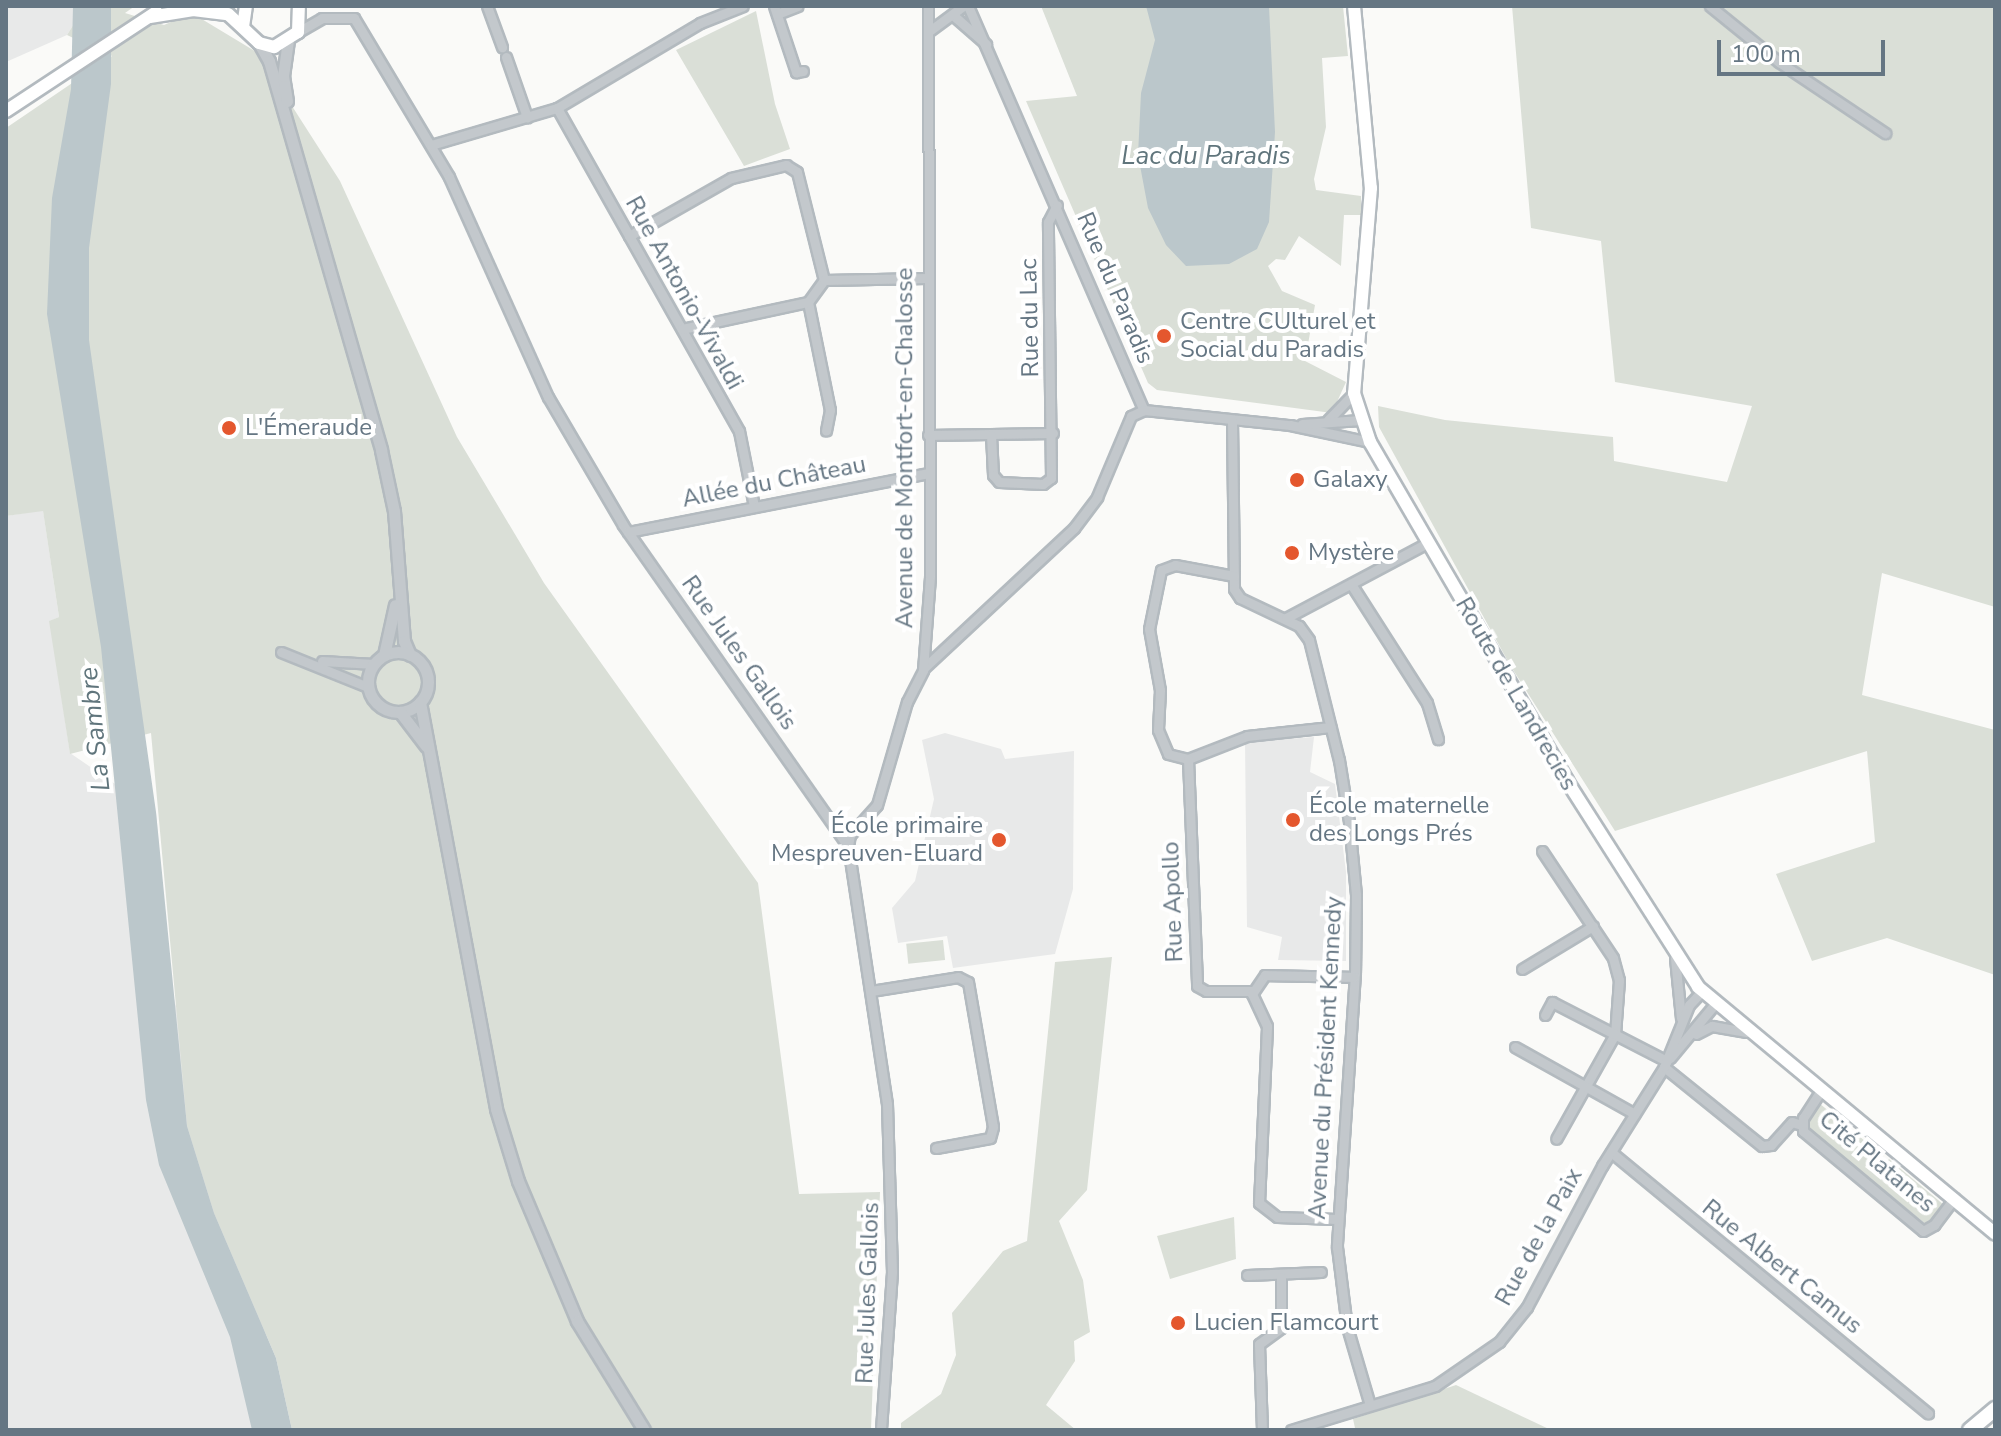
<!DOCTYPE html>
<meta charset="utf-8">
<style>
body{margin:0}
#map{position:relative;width:2001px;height:1436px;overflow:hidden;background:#fafaf8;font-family:"Nunito Sans",sans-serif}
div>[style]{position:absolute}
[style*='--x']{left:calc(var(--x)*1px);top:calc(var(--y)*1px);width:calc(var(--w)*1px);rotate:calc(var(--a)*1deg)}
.built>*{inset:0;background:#e8e9e9}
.green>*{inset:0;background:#dadfd7;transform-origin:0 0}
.water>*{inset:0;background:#bbc7cb}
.roads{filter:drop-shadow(2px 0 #b3babf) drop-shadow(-2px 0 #b3babf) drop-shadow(0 2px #b3babf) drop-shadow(0 -2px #b3babf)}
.minor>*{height:9px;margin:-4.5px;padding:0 4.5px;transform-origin:4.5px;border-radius:4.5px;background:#c3c8cc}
.tertiary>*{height:11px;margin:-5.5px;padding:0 5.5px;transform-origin:5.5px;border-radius:5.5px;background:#c3c8cc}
.tertiary>.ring{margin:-5.5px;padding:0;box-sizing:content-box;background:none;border:11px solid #c3c8cc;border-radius:50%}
.secondary>*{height:12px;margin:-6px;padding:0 6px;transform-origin:6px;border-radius:6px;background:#fff}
.trunk>*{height:14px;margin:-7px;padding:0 7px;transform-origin:7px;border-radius:7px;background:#fff}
.dots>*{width:22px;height:22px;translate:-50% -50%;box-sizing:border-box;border:4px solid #fff;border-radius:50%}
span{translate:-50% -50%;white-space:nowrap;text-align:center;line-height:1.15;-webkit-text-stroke:8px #fff;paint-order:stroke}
.street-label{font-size:24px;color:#657683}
.poi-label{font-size:24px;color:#657683}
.left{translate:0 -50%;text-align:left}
.right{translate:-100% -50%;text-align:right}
.water-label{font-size:26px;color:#60757c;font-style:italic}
.frame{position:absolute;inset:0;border:8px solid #657683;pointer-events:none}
.scale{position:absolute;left:1717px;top:40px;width:168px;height:36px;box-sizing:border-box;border:4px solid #657683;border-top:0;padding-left:10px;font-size:24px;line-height:28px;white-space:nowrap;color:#657683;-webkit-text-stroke:6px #fff;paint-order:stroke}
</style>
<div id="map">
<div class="built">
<i style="clip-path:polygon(6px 6px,85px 6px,67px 35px,6px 62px)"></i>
<i style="clip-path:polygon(43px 510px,59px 617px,50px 621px,70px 753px,156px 812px,171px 988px,292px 1430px,6px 1430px,6px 516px)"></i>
<i style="clip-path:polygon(945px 733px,1001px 749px,1005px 759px,1074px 751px,1073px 889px,1055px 954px,953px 968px,947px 936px,898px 943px,892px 908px,915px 881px,934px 799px,922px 740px)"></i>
<i style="clip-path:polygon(1314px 737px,1310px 772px,1335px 784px,1346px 872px,1346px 961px,1278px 960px,1282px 937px,1247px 927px,1245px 742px)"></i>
</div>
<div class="green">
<i style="clip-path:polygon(85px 6px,135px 6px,125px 13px,164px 25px,183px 17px,200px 18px,258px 53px,340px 181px,457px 437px,544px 583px,758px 883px,799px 1194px,880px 1192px,871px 1430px,292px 1430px,276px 1358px,214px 1213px,187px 1126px,151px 733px,70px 754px,49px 621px,59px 617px,43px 511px,6px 516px,6px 128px,112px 56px,67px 35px)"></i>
<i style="clip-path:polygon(1041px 6px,1343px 6px,1348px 56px,1322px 58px,1326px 127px,1314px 179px,1316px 190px,1361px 196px,1361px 215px,1344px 215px,1341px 266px,1299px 236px,1285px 260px,1276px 259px,1268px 266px,1282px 291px,1315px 305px,1305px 361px,1346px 382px,1332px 413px,1157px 390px,1148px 383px,1026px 101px,1077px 96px)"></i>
<i style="clip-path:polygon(1512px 6px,1995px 6px,1995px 607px,1882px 573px,1862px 695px,1995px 730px,1995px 975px,1887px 938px,1812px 961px,1776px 874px,1875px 842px,1867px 751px,1615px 831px,1510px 665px,1379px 427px,1378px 406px,1445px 420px,1613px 437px,1614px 461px,1727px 482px,1752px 406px,1615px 382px,1601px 241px,1531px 228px)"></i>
<i style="clip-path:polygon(756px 11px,775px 104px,790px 149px,744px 166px,676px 50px)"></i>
<i style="left:943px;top:940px;width:20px;height:37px;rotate:84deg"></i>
<i style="clip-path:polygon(1112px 957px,1087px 1190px,1059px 1221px,1083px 1280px,1090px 1332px,1074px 1341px,1075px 1361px,1046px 1405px,1076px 1430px,901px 1430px,901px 1423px,941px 1394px,956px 1355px,952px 1313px,1003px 1251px,1027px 1241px,1055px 962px)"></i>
<i style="clip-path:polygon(1819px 1103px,1877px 1151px,1865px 1167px,1876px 1175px,1889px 1159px,1944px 1205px,1927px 1225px,1807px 1127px,1805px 1122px)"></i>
<i style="clip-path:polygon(1234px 1217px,1236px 1259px,1170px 1279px,1157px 1236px)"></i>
<i style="clip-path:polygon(1456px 1385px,1551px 1430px,1355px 1428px,1353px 1419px)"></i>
</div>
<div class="water">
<i style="clip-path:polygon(73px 6px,111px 6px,111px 84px,89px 248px,89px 340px,156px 812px,187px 1126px,214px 1213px,276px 1358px,292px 1430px,252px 1430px,230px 1337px,159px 1165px,146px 1100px,101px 647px,47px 314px,52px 198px,71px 89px)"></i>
<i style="clip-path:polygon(1146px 6px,1269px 6px,1275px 132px,1269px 222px,1257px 249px,1229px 264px,1186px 266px,1166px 245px,1148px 208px,1138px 155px,1141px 93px,1155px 40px)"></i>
</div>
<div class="roads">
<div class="minor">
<i style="--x:487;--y:6;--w:44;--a:69.9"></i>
<i style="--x:774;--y:6;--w:70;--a:71.6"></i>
<i style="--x:796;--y:72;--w:7;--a:-8"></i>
<i style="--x:968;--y:6;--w:441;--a:66.5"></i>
<i style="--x:1710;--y:6;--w:89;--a:39.1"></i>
<i style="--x:1779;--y:62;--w:128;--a:33.8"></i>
<i style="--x:777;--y:14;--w:22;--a:-21"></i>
<i style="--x:954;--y:16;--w:43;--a:41.2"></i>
<i style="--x:298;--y:32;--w:28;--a:-30"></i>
<i style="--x:322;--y:18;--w:32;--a:0"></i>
<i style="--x:354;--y:18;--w:185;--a:59.1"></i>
<i style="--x:449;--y:177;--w:241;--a:65.8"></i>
<i style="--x:548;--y:397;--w:148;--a:59.6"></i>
<i style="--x:623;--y:525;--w:392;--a:55"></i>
<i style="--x:848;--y:846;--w:261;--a:81.4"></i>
<i style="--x:887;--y:1104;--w:168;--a:88.3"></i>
<i style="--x:892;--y:1272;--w:158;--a:94"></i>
<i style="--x:928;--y:32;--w:44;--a:-36.6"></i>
<i style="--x:506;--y:57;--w:64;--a:70.7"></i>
<i style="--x:557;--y:108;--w:371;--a:60.6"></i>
<i style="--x:739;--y:431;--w:76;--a:78.7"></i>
<i style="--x:431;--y:145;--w:131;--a:-16.4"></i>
<i style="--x:557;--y:108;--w:166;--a:-30.7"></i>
<i style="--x:700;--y:23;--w:46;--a:-21.6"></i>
<i style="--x:629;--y:236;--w:117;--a:-29.6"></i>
<i style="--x:731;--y:178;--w:57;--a:-13.3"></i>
<i style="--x:786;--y:165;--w:13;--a:32"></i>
<i style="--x:797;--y:172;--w:111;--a:76"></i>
<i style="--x:824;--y:280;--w:27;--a:126"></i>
<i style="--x:808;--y:302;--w:110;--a:78.5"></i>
<i style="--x:830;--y:410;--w:21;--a:101"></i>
<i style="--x:824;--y:280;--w:102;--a:-1.1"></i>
<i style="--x:682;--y:329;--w:129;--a:-12.1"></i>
<i style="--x:1144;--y:410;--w:147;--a:5.9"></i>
<i style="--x:1290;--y:425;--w:82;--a:12"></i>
<i style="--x:1232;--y:420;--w:169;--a:89.3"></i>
<i style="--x:1234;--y:589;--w:11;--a:56"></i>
<i style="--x:1240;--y:598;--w:65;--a:25.4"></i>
<i style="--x:1299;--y:626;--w:17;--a:54"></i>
<i style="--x:1309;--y:640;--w:124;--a:76"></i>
<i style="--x:1339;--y:760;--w:63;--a:80.8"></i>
<i style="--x:1349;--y:822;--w:73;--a:84.5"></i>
<i style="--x:1356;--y:895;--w:78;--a:90.7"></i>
<i style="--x:1355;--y:973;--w:275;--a:93.8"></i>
<i style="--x:1337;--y:1247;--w:81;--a:82.9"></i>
<i style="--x:1347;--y:1327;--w:81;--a:73.6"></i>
<i style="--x:1328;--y:420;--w:37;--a:-46"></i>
<i style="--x:1302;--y:424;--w:59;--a:-3.9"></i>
<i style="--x:928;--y:435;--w:125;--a:-0.9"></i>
<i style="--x:991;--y:435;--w:40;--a:87.1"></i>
<i style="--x:993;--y:475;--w:9;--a:49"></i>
<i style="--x:999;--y:482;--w:44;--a:2.6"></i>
<i style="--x:1043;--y:484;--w:10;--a:-37"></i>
<i style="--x:1051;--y:478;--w:256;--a:-90.7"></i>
<i style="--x:1048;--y:222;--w:19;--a:-62"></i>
<i style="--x:628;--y:532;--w:307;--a:-11.1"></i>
<i style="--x:1234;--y:576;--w:60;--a:-169.4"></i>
<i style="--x:1175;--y:565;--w:15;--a:160"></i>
<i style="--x:1161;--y:570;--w:60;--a:101.5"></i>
<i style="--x:1149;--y:629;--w:62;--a:79.8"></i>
<i style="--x:1160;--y:690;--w:40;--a:92.9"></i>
<i style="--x:1158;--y:730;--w:26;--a:67"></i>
<i style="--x:1168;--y:754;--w:21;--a:14"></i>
<i style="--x:1188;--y:759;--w:63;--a:-21.3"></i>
<i style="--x:1247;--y:736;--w:84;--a:-6.1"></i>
<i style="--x:1351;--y:584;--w:141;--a:57.4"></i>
<i style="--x:1427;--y:703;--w:38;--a:73"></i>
<i style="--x:1286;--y:618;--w:162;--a:-28"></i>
<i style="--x:281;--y:652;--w:94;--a:21.9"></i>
<i style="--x:322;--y:661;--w:52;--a:3.3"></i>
<i style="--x:925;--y:667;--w:204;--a:-43"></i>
<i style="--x:1074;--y:528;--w:39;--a:-53"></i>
<i style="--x:1097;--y:497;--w:88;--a:-67.2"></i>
<i style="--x:1131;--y:416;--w:14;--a:-25"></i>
<i style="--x:1188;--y:759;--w:227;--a:87.7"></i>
<i style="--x:1197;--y:986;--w:10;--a:29"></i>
<i style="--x:1206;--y:991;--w:47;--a:0"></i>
<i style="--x:848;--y:846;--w:11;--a:-80"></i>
<i style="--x:850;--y:835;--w:40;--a:-48"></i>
<i style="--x:877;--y:805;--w:107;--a:-73.8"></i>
<i style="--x:907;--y:702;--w:36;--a:-63"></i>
<i style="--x:923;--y:670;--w:94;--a:-85.7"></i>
<i style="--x:930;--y:576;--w:568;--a:-90.2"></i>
<i style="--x:1542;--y:851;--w:128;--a:56.4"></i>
<i style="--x:1613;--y:958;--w:23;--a:75"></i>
<i style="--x:1619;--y:980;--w:54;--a:94.2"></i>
<i style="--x:1615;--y:1034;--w:120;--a:119.3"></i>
<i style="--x:1675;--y:958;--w:60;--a:84.3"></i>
<i style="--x:1522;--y:969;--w:83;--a:-31.2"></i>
<i style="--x:871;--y:991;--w:88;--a:-9.1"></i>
<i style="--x:958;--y:977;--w:11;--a:27"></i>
<i style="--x:968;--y:982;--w:147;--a:80.2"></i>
<i style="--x:993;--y:1127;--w:11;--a:105"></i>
<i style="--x:990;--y:1138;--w:55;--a:169.5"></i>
<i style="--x:1545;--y:1015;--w:15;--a:-62"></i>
<i style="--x:1552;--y:1002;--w:129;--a:27.2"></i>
<i style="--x:1696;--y:1034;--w:18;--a:-27"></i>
<i style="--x:1712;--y:1026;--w:35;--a:10"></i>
<i style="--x:1515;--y:1047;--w:137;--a:29.2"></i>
<i style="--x:1670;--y:1058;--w:70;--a:-50.2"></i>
<i style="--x:1664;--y:1067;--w:126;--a:38.9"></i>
<i style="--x:1762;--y:1146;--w:9;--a:-6"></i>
<i style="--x:1771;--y:1145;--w:31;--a:-48"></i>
<i style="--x:1792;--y:1122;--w:9;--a:18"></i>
<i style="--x:1822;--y:1089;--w:35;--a:123"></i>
<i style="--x:1803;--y:1118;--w:13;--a:90"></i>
<i style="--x:1803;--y:1131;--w:156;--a:39.8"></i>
<i style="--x:1923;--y:1231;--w:13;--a:-29"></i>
<i style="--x:1934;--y:1225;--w:34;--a:-53"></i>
<i style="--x:1611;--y:1152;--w:411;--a:39.5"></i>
<i style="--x:1337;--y:1219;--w:60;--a:-178.1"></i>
<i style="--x:1277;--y:1217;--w:23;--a:-142"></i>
<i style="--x:1259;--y:1203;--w:177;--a:-87.4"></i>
<i style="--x:1267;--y:1026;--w:35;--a:-115"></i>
<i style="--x:1252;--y:994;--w:23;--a:-56"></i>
<i style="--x:1265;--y:975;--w:89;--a:1.3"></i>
<i style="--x:1247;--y:1275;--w:74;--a:-2.3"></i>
<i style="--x:1262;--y:1430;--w:86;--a:-92"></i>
<i style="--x:1259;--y:1344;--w:27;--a:-36"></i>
<i style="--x:1281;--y:1328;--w:51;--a:-90"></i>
<i style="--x:1291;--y:1430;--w:151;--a:-17"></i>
<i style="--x:1435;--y:1386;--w:78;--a:-34.5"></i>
<i style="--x:1499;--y:1342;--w:45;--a:-51.3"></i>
<i style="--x:1527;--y:1307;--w:160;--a:-62"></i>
<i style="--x:1602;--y:1166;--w:117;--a:-57.9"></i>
<i style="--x:1664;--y:1067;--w:67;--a:-68"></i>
<i style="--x:1689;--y:1005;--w:19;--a:-47"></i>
</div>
<div class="tertiary">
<i style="--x:259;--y:43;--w:21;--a:61"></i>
<i style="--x:269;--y:61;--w:405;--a:73.9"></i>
<i style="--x:381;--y:450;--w:62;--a:78"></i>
<i style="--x:394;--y:511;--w:130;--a:85.6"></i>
<i style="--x:404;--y:641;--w:15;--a:67"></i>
<i style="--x:287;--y:101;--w:25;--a:-99"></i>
<i style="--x:283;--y:76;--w:34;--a:-82"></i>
<i class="ring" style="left:368px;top:652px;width:49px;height:49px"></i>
<i style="--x:384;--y:655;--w:51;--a:-77.6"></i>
<i style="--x:420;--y:702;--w:414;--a:79.4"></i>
<i style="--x:496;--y:1109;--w:75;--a:73"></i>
<i style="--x:518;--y:1181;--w:152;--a:67.1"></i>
<i style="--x:577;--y:1321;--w:128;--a:58.4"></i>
<i style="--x:400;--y:712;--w:43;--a:52.6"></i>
</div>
<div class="secondary">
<i style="--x:1354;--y:6;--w:183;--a:84.7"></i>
<i style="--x:1371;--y:188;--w:206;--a:94.7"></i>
<i style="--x:1354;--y:393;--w:52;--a:71.9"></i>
<i style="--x:1370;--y:442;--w:392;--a:59.8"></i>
<i style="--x:1567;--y:781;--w:244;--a:57.5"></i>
<i style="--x:1698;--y:987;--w:386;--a:39.7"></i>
<i style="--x:150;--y:17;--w:44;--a:-9.2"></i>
<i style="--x:193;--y:10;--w:35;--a:7"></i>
<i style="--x:228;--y:14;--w:42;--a:43.1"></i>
<i style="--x:259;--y:43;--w:16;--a:15"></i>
<i style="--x:274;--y:47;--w:28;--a:-32"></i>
<i style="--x:298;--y:32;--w:26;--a:-88"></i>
<i style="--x:243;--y:27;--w:21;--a:-82"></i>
<i style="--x:6;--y:111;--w:180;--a:-33.4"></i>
</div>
<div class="trunk">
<i style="--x:1970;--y:1430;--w:33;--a:-40"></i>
</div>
</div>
<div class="dots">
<i style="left:1164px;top:336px;background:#e4572e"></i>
<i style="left:229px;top:428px;background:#e4572e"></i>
<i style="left:1297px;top:480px;background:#e4572e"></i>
<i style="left:1292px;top:553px;background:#e4572e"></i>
<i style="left:1293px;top:820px;background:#e4572e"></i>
<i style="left:999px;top:840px;background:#e4572e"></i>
<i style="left:1178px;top:1323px;background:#e4572e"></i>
</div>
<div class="street-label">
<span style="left:1115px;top:288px;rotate:67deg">Rue du Paradis</span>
<span style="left:684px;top:293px;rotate:61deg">Rue Antonio-Vivaldi</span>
<span style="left:1030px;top:318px;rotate:-91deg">Rue du Lac</span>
<span style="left:905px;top:448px;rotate:-90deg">Avenue de Montfort-en-Chalosse</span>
<span style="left:774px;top:482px;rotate:-11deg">Allée du Château</span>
<span style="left:739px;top:653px;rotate:55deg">Rue Jules Gallois</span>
<span style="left:1516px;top:694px;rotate:60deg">Route de Landrecies</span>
<span style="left:1173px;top:902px;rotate:-92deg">Rue Apollo</span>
<span style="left:1326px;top:1058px;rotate:-87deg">Avenue du Président Kennedy</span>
<span style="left:1877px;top:1162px;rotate:40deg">Cité Platanes</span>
<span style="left:1539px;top:1237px;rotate:-61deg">Rue de la Paix</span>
<span style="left:1782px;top:1267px;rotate:39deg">Rue Albert Camus</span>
<span style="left:868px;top:1293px;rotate:-88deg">Rue Jules Gallois</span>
</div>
<div class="poi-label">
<span class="left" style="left:1180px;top:336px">Centre CUlturel et<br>Social du Paradis</span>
<span class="left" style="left:245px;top:428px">L'Émeraude</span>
<span class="left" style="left:1313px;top:480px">Galaxy</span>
<span class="left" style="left:1308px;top:553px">Mystère</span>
<span class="left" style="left:1309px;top:820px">École maternelle<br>des Longs Prés</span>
<span class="right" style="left:983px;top:840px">École primaire<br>Mespreuven-Eluard</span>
<span class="left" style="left:1194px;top:1323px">Lucien Flamcourt</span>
</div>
<div class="water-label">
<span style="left:1206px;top:156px">Lac du Paradis</span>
<span style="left:95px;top:729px;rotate:-96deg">La Sambre</span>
</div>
<div class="frame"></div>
<div class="scale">100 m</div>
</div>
